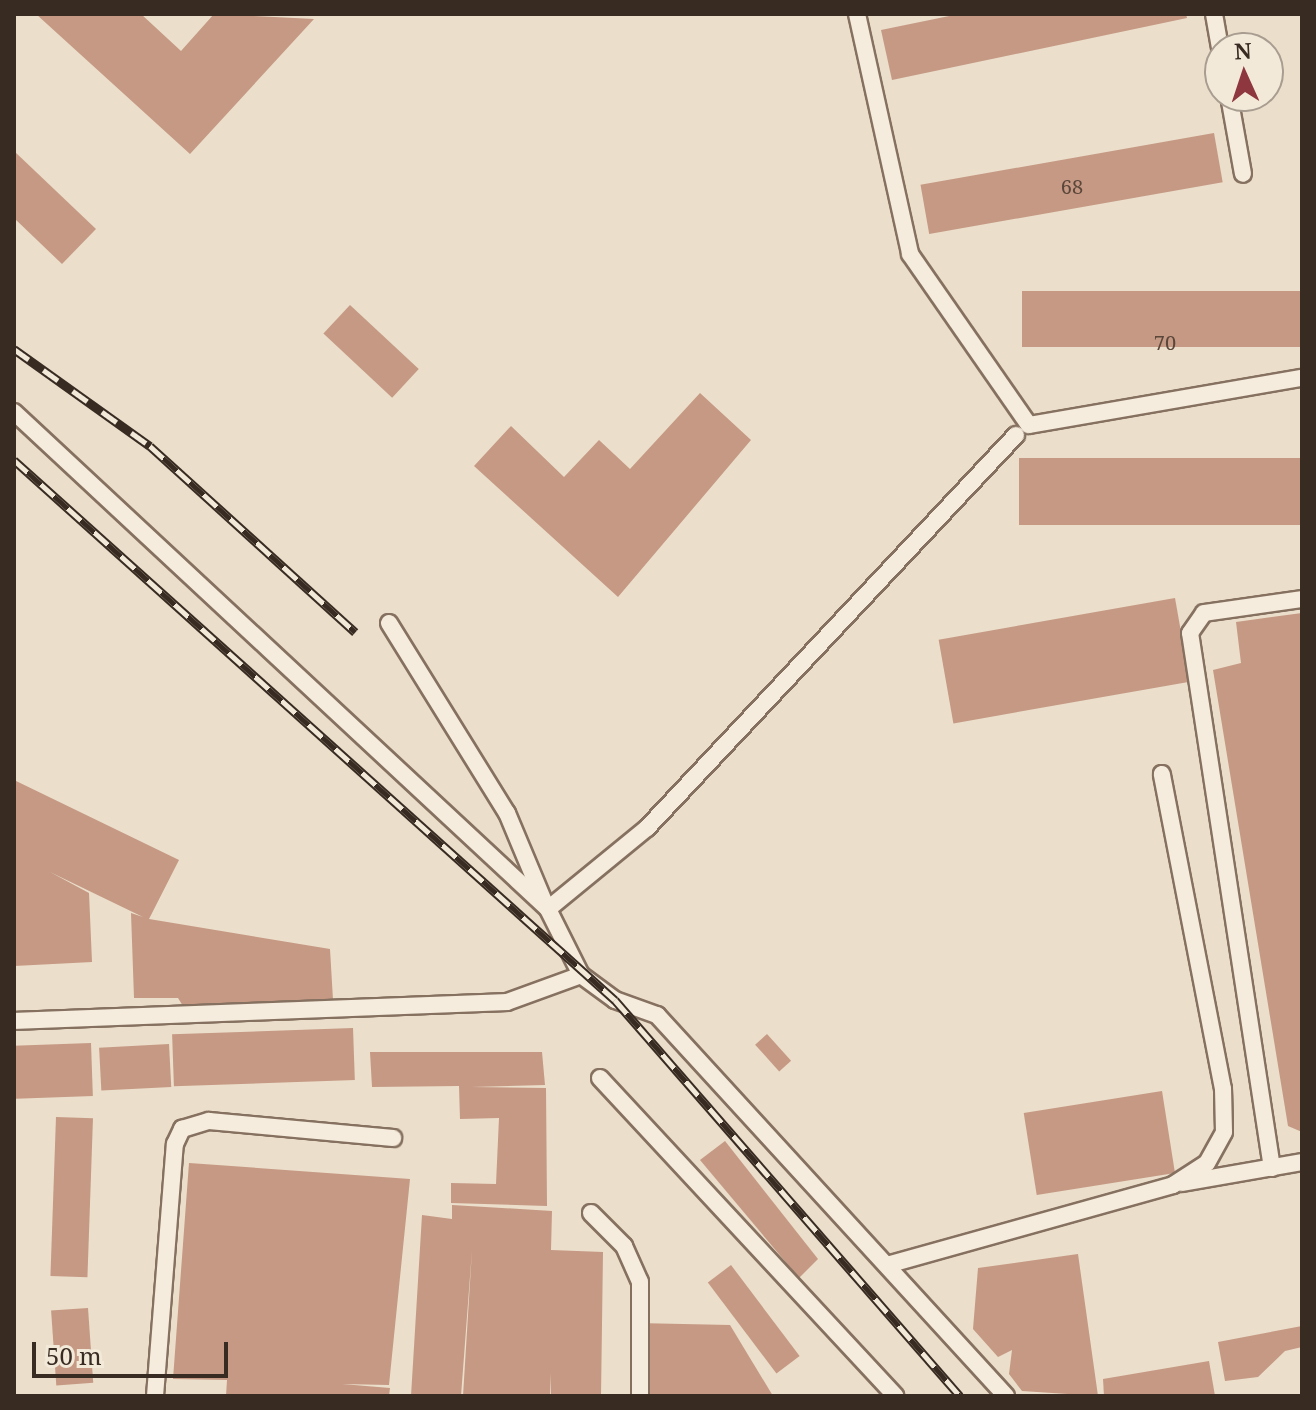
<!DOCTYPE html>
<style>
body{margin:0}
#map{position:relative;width:1316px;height:1410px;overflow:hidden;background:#ebdeca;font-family:"Noto Serif",serif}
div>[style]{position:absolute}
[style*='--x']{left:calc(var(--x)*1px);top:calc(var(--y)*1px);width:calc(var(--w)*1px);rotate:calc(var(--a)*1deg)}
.building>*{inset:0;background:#c59984;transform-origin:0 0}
.roads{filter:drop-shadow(2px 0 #867160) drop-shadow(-2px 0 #867160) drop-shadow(0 2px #867160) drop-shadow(0 -2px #867160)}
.lane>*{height:16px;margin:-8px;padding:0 8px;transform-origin:8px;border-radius:8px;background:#f6ecdd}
.rail>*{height:9px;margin-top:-4.5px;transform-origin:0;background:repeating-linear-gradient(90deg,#f3e9d9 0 18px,#382b22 0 36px);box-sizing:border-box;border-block:2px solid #382b22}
span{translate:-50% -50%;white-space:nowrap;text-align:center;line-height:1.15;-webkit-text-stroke:6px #f3e9d9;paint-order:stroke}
.number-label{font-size:20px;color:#5b463a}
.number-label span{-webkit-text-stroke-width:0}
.frame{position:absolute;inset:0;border:16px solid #382b22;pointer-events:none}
.north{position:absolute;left:1204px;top:32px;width:80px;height:80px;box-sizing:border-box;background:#f3e9d9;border:2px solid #a89d90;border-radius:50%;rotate:357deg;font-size:22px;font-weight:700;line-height:32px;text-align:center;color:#382b22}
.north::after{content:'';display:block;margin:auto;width:28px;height:36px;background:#8e373f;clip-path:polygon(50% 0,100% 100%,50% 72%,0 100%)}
.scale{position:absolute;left:32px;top:1342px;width:196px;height:36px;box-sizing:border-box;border:4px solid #382b22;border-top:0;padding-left:10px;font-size:24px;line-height:28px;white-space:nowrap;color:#382b22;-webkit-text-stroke:6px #f3e9d9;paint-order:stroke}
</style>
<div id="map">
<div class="building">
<i style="clip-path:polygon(36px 14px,141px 14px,181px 51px,214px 14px,314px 19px,190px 154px)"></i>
<i style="clip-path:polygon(959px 14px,1186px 14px,1187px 18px,892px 80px,881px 30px)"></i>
<i style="left:1214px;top:133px;width:50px;height:298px;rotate:80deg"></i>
<i style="clip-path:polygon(14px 151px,96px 229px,62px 264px,14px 218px)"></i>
<i style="left:1302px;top:291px;width:56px;height:280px;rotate:90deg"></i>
<i style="left:350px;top:305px;width:94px;height:39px;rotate:43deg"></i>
<i style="clip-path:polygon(700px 393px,751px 440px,618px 597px,474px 466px,511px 426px,564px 477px,599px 440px,630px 469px)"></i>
<i style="left:1302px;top:458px;width:67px;height:283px;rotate:90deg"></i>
<i style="left:1175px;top:598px;width:85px;height:240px;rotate:80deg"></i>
<i style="clip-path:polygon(1302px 613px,1302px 1132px,1288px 1126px,1213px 670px,1241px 663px,1236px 622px)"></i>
<i style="clip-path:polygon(14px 780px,179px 860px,149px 919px,330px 949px,333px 1000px,183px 1006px,178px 998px,134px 998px,131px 913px,143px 917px,50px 872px,89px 893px,92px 962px,14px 966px)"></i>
<i style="left:353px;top:1028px;width:52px;height:181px;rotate:88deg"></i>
<i style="left:767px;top:1034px;width:36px;height:16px;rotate:48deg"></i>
<i style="left:91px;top:1043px;width:53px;height:77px;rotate:88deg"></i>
<i style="left:169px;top:1044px;width:43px;height:70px;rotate:87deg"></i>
<i style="clip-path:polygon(370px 1052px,542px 1052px,545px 1085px,471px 1087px,546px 1088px,547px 1206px,451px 1203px,451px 1183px,496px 1184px,499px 1118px,460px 1119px,459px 1086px,372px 1087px)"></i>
<i style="left:1162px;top:1091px;width:83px;height:140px;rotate:81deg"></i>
<i style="left:56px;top:1117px;width:37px;height:159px;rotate:2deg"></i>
<i style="clip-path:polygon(725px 1141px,818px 1259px,799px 1278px,700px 1160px)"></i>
<i style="clip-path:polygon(189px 1163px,410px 1179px,389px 1385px,342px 1384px,390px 1388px,389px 1396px,226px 1396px,227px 1380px,173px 1379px)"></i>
<i style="clip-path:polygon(452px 1205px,552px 1211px,551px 1250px,603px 1252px,601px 1396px,551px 1396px,550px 1373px,550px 1396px,463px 1396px,472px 1250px,461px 1396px,411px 1396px,422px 1215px,452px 1219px)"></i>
<i style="clip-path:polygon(1078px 1254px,1098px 1396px,1022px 1391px,1009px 1374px,1012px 1350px,998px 1357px,973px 1329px,978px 1268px)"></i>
<i style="left:731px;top:1265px;width:114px;height:29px;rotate:53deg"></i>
<i style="left:88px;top:1308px;width:75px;height:37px;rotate:86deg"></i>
<i style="clip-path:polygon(636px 1323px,730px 1325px,773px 1396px,631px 1396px)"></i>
<i style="clip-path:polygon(1302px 1326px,1302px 1347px,1285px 1351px,1258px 1377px,1225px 1381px,1218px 1342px)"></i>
<i style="clip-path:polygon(1209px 1361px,1215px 1396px,1104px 1396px,1103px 1379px)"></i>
</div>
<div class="roads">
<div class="lane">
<i style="--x:857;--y:14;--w:246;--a:77.5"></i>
<i style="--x:910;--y:254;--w:208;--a:55.2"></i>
<i style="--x:1029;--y:425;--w:277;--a:-9.8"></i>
<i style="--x:1214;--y:14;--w:35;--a:80"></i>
<i style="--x:1229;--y:96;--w:79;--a:79.8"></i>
<i style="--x:14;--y:412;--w:729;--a:42.94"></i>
<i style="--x:389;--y:623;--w:224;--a:58.2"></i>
<i style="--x:507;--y:813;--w:99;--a:67.3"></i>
<i style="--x:581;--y:975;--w:74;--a:-116.6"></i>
<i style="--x:548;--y:909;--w:128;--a:-39.3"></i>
<i style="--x:647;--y:828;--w:539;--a:-46.8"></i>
<i style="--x:14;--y:1021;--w:493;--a:-2.2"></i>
<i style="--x:507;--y:1002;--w:79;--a:-20"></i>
<i style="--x:581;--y:975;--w:42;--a:36.3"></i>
<i style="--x:615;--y:1000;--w:45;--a:19.7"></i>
<i style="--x:657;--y:1015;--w:517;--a:47.51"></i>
<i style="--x:600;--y:1078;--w:434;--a:47.1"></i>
<i style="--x:1272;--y:1168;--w:541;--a:-98.71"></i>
<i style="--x:1190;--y:633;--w:24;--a:-55"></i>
<i style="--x:1204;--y:613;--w:99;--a:-8.1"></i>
<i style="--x:1182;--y:1183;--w:122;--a:-9.9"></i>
<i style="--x:591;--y:1213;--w:47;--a:45"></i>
<i style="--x:624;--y:1246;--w:39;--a:66"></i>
<i style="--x:640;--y:1282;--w:114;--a:90"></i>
<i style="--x:887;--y:1265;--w:297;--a:-15.6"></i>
<i style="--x:1173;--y:1185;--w:40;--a:-32.9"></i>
<i style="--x:1207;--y:1163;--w:35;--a:-61"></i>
<i style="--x:1224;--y:1132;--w:43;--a:-91.3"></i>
<i style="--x:1223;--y:1089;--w:321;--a:-101"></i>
<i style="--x:155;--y:1396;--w:253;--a:-85.5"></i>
<i style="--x:175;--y:1144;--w:17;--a:-65"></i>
<i style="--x:182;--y:1129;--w:28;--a:-17"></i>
<i style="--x:209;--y:1121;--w:185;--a:5.3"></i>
</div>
</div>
<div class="rail">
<i style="--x:14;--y:349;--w:167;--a:35.5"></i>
<i style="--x:150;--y:446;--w:277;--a:42.2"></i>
<i style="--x:14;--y:460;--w:808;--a:41.94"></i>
<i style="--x:615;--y:1000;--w:525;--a:48.94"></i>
</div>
<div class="number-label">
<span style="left:1072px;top:186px">68</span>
<span style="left:1165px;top:342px">70</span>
</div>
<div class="frame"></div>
<div class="north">N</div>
<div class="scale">50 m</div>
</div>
